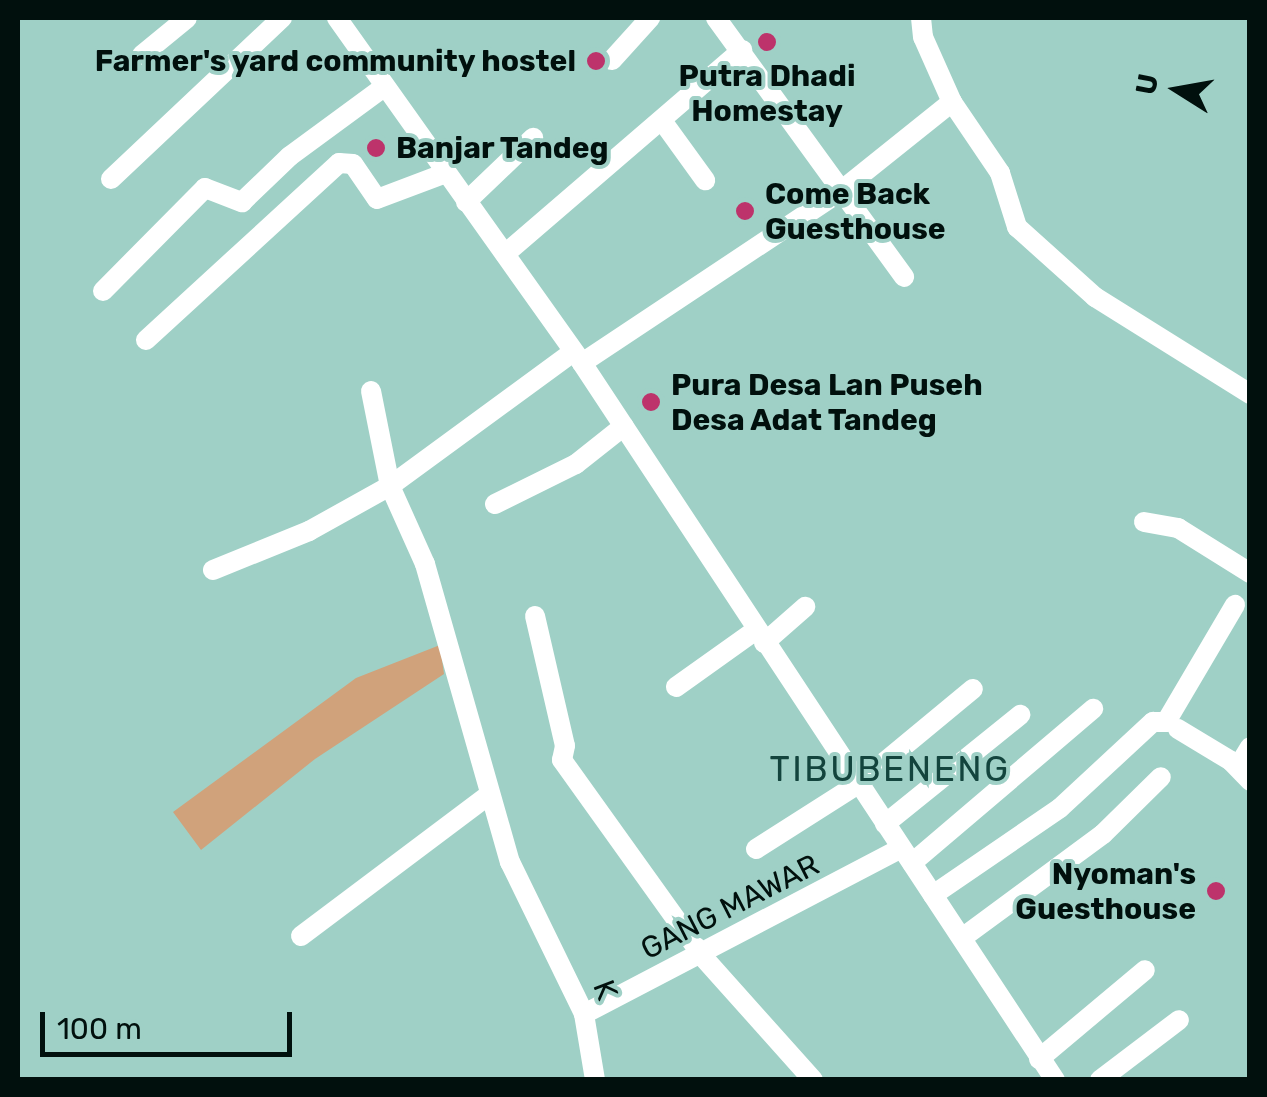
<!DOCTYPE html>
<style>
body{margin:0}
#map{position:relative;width:1267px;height:1097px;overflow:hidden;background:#9fd0c6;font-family:Rubik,sans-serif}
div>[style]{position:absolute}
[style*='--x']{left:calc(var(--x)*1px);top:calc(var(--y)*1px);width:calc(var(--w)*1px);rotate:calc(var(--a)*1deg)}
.green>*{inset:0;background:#d0a27b}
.minor>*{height:20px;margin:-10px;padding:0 10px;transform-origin:10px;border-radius:10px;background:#fff}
.dots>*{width:28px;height:28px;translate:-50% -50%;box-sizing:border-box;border:5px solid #9fd0c6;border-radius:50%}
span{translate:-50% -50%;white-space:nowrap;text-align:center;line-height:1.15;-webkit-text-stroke:8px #9fd0c6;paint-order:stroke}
.poi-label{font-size:30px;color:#01100d;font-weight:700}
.right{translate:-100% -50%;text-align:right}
.left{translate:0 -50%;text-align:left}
.street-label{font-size:30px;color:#01100d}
.quarter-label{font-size:35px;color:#13443d;letter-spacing:2.5px}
.frame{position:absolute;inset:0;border:20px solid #01100d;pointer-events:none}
.north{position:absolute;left:1127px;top:40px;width:100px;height:100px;-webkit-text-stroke:8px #9fd0c6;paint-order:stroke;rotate:281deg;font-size:28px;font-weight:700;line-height:40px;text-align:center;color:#01100d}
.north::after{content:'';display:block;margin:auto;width:35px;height:45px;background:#01100d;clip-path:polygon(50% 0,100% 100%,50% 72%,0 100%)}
.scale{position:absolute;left:40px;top:1012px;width:252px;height:45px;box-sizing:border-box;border:5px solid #01100d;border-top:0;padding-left:12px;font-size:30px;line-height:35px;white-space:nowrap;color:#01100d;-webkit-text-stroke:8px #9fd0c6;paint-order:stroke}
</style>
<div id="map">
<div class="green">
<i style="clip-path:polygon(440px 645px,444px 674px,315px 759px,201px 850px,173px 812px,356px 678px)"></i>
</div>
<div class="minor">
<i style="--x:337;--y:18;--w:423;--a:54.6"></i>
<i style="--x:582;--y:363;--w:859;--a:56.59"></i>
<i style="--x:716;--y:18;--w:320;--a:54"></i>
<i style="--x:921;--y:18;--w:19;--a:84"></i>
<i style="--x:923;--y:37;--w:71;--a:66"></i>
<i style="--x:952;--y:102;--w:86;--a:55.9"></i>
<i style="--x:1000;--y:173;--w:57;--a:72.5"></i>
<i style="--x:1017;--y:227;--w:105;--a:41.9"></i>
<i style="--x:1095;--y:297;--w:183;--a:32"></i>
<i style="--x:142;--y:55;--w:58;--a:-39.4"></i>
<i style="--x:612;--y:60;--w:57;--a:-47.9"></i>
<i style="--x:663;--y:122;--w:72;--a:54.1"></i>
<i style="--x:111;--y:179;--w:235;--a:-43.3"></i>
<i style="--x:466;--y:202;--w:93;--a:-43.7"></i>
<i style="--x:505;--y:254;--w:313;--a:-40.7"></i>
<i style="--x:103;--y:291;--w:145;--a:-45.3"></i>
<i style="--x:205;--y:188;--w:40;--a:21"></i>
<i style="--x:242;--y:202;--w:66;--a:-43.8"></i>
<i style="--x:290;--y:156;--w:117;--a:-36.3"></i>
<i style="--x:146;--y:340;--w:262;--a:-42.5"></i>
<i style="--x:339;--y:163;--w:14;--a:4"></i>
<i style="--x:353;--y:164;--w:42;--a:55.6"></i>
<i style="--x:377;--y:199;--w:74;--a:-20.6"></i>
<i style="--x:582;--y:363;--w:312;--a:-33.6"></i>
<i style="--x:842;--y:190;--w:141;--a:-38.7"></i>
<i style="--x:371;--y:391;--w:97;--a:78.7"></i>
<i style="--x:390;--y:486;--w:85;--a:65.8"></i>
<i style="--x:425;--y:564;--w:310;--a:74.1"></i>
<i style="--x:510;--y:862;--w:169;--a:64"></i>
<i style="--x:584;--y:1014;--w:67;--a:80.5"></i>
<i style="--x:495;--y:504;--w:90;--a:-26.3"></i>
<i style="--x:576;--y:464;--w:61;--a:-38.4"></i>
<i style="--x:1144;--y:522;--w:35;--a:10"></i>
<i style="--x:1178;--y:528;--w:85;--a:32"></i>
<i style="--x:213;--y:570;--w:104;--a:-22.1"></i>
<i style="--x:309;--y:531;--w:93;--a:-29.1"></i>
<i style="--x:390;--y:486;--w:227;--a:-36.2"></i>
<i style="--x:535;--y:616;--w:133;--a:77"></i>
<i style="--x:565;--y:746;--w:14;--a:102"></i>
<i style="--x:562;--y:760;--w:242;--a:54.4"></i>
<i style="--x:703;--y:957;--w:165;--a:48.2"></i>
<i style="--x:764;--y:643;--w:55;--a:-41.3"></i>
<i style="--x:676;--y:687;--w:98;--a:-35.5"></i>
<i style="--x:1178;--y:729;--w:62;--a:31.1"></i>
<i style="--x:1231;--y:761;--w:28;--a:46"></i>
<i style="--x:1238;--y:767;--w:23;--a:-59"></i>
<i style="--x:885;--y:824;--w:174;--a:-38.9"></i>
<i style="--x:756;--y:849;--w:121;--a:-32.5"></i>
<i style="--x:858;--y:784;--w:149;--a:-39.6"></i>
<i style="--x:912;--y:863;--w:238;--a:-40.4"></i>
<i style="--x:933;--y:895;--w:154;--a:-34.4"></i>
<i style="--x:1060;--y:808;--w:127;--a:-42.8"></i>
<i style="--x:1153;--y:722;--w:13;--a:0"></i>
<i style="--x:1166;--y:722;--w:136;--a:-59.5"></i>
<i style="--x:301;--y:936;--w:236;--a:-36.9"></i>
<i style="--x:962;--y:938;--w:175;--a:-36.4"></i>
<i style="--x:1103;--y:834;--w:81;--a:-44.5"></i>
<i style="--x:584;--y:1014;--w:358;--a:-27.6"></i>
<i style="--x:1039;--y:1059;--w:138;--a:-40"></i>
<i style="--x:1100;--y:1080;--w:99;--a:-37.2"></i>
</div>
<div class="dots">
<i style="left:767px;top:42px;background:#bd336b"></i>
<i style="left:596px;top:61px;background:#bd336b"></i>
<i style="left:376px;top:148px;background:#bd336b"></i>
<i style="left:745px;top:211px;background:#bd336b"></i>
<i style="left:651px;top:402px;background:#bd336b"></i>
<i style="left:1216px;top:891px;background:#bd336b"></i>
</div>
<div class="poi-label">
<span class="right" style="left:576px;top:61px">Farmer's yard community hostel</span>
<span style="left:767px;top:93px">Putra Dhadi<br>Homestay</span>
<span class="left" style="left:396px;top:148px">Banjar Tandeg</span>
<span class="left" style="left:765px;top:211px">Come Back<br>Guesthouse</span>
<span class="left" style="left:671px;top:402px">Pura Desa Lan Puseh<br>Desa Adat Tandeg</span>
<span class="right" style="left:1196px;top:891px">Nyoman's<br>Guesthouse</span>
</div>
<div class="street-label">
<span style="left:730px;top:907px;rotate:-27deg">GANG MAWAR</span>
<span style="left:605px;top:990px;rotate:69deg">K</span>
</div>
<div class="quarter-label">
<span style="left:890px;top:769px">TIBUBENENG</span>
</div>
<div class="frame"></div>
<div class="north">U</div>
<div class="scale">100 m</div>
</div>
